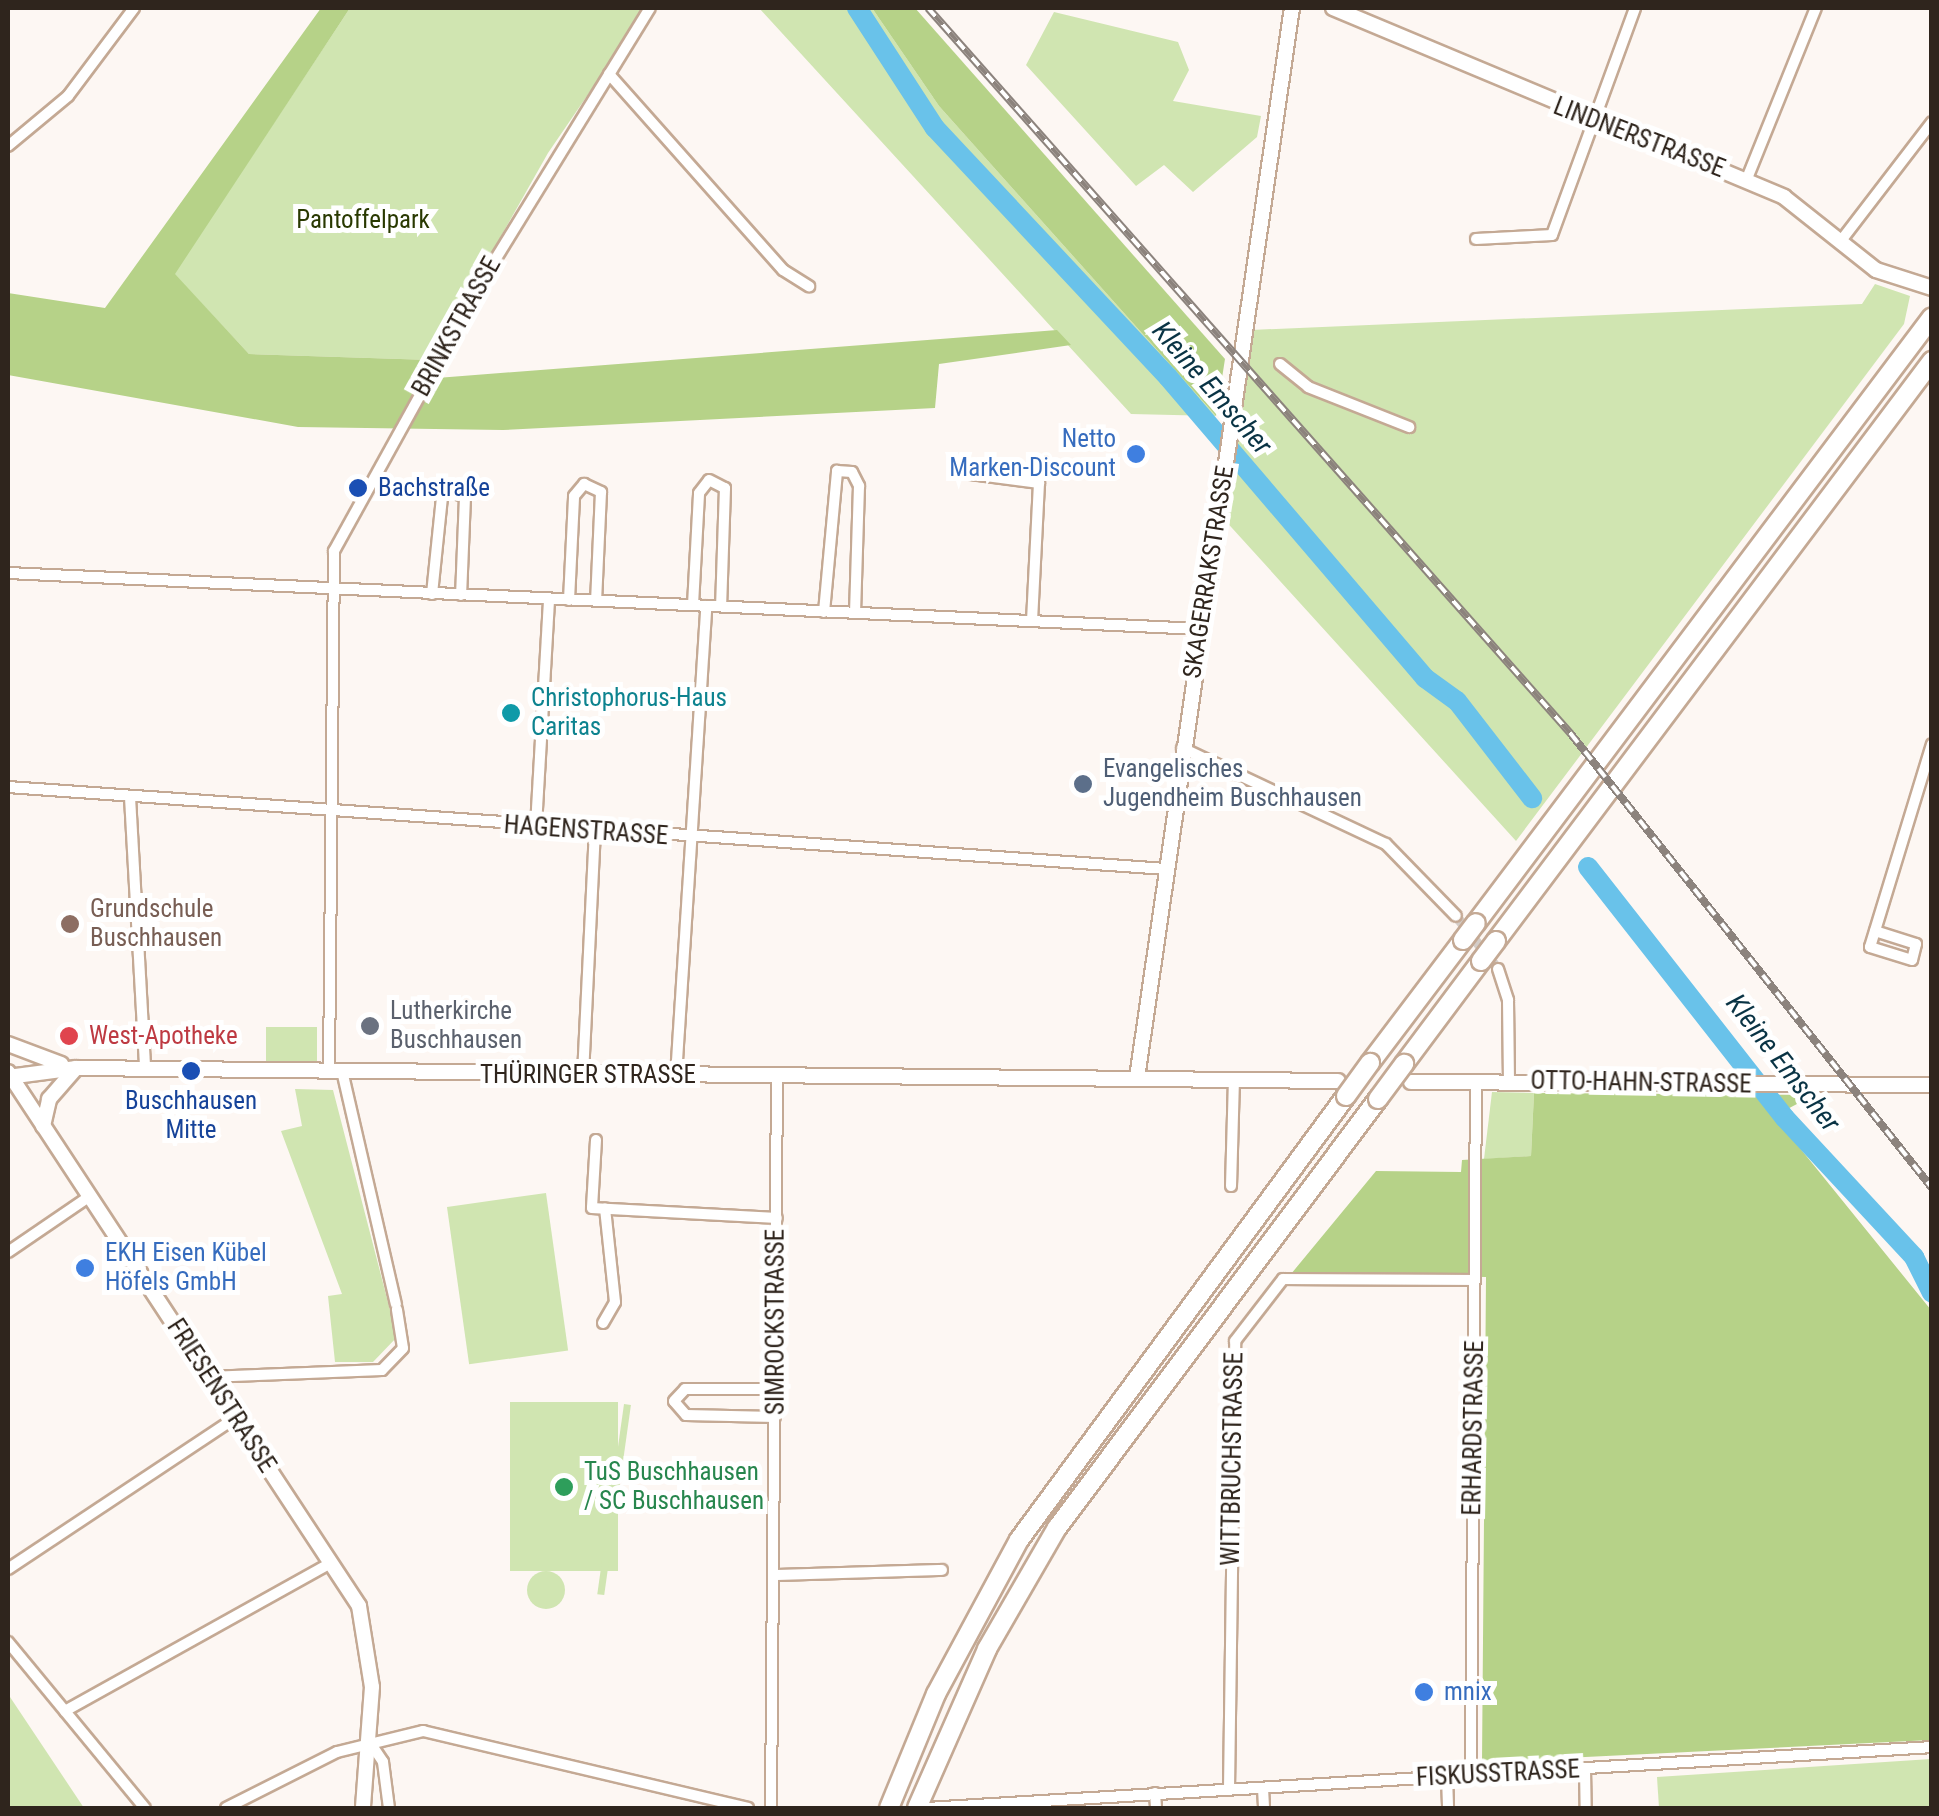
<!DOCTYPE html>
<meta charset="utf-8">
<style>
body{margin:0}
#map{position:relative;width:1939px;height:1816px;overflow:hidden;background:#fdf7f3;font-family:"Roboto Condensed",sans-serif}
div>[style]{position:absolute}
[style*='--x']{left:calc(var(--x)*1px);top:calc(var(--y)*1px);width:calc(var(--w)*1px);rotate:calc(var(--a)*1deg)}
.green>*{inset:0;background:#d0e5b1;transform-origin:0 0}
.round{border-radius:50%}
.forest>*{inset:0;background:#b6d288}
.river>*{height:20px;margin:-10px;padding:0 10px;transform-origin:10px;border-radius:10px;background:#69c2ea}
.street-tunnel>*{height:10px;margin-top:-5px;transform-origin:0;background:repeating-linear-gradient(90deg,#d4cdc8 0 10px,transparent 0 15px)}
.roads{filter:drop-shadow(2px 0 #c4a994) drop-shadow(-2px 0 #c4a994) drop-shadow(0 2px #c4a994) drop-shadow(0 -2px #c4a994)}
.street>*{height:10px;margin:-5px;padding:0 5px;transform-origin:5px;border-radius:5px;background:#fff}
.secondary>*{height:14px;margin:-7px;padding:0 7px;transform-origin:7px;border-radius:7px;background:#fff}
.highway>*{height:18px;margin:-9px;padding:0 9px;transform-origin:9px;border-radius:9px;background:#fff}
.rail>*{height:8px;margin-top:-4px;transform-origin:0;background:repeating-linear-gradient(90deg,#fff 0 11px,#8c837d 0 22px);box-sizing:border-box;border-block:2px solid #8c837d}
.bridges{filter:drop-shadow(2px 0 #c4a994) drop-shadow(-2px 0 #c4a994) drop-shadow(0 2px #c4a994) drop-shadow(0 -2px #c4a994)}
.highway-bridge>*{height:18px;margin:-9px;padding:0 9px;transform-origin:9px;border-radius:9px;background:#fff}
.dots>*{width:28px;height:28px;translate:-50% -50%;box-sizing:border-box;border:5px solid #fff;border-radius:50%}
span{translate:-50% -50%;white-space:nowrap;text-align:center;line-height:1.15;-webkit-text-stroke:10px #fff;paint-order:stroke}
.street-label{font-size:25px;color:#2f251d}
.park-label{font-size:25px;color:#293901}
.shop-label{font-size:25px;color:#366cbe}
.right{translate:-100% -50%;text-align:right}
.left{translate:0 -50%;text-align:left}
.transit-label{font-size:25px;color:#164399}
.culture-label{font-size:25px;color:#0d838f}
.service-label{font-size:25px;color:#4e5e75}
.education-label{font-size:25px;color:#785e54}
.worship-label{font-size:25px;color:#5b616d}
.health-label{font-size:25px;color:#be3a42}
.leisure-label{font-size:25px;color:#27864d}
.water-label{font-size:28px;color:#093344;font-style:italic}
.frame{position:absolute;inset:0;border:10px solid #2f251d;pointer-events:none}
</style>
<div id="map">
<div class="green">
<i style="clip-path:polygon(350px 8px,647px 8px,548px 153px,431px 360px,249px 354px,174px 274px)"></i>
<i style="clip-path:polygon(759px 8px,872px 8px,939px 106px,1216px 416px,1131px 414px)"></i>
<i style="clip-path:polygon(1054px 12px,1178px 42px,1189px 70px,1173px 101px,1261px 116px,1257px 137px,1193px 192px,1164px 165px,1136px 186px,1026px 65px)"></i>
<i style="clip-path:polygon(1875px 284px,1910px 296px,1904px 324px,1516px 841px,1222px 517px,1251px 330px,1862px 304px)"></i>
<i style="left:266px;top:1027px;width:51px;height:37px"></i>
<i style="clip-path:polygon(295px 1089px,333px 1090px,397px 1337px,373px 1362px,335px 1362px,328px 1296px,342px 1294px,281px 1131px,302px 1126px)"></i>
<i style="clip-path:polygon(1492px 1092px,1534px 1093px,1531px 1156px,1484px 1159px)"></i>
<i style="left:546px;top:1193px;width:159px;height:100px;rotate:82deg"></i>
<i style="left:510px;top:1402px;width:108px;height:169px"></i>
<i style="left:624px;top:1404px;width:7px;height:192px;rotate:8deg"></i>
<i class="round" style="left:527px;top:1571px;width:38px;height:38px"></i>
<i style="clip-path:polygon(8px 1694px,84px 1808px,8px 1808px)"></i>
<i style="clip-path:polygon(1931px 1759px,1931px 1808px,1659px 1808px,1657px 1777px)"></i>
</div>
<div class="forest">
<i style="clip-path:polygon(321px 8px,350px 8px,175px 274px,249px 354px,431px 360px,424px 379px,1057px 330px,1071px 345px,939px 364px,935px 408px,503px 430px,298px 427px,8px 375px,8px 293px,105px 308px)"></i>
<i style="clip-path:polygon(872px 8px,915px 8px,1225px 359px,1216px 416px,939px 106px)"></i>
<i style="clip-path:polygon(1534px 1093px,1814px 1095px,1774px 1116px,1931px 1310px,1931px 1740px,1482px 1762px,1486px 1277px,1291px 1274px,1376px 1171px,1461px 1172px,1462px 1160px,1531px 1156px)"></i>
</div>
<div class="river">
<i style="--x:857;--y:8;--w:143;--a:57"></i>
<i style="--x:935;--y:128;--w:341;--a:46.9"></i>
<i style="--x:1168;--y:377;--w:396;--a:49.5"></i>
<i style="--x:1425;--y:678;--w:39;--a:36"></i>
<i style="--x:1457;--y:701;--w:123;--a:52.3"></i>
<i style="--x:1588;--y:867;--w:319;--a:51.9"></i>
<i style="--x:1785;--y:1118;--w:190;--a:47.1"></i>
<i style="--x:1914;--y:1257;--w:40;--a:63.4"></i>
</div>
<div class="street-tunnel">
<i style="--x:1456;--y:916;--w:68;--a:51.6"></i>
</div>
<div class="roads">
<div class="street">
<i style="--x:609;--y:74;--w:262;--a:48.4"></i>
<i style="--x:783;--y:270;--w:31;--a:32"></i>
<i style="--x:8;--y:146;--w:78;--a:-39.8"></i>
<i style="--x:68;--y:96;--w:110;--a:-53.1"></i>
<i style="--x:1746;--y:181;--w:187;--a:-68"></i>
<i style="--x:1476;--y:239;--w:76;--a:-3"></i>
<i style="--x:1552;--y:235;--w:242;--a:-69.9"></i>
<i style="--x:1840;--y:242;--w:151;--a:-52.5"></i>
<i style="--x:1280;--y:364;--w:36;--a:39"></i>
<i style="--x:1308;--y:387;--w:109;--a:21.6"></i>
<i style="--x:963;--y:473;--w:77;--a:7.5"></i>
<i style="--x:1039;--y:483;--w:136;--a:92.9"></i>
<i style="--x:8;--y:573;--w:1193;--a:2.69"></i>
<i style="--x:432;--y:594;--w:107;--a:-84.1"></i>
<i style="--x:443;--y:488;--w:24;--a:22"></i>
<i style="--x:465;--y:497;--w:98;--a:92.3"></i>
<i style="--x:569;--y:600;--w:104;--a:-87.2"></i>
<i style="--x:574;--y:496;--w:16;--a:-50"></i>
<i style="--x:584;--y:484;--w:19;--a:25"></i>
<i style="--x:601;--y:492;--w:109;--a:92.6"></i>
<i style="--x:693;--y:605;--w:112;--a:-86.9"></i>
<i style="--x:699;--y:493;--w:16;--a:-52"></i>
<i style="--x:709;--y:480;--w:18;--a:27"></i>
<i style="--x:725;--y:488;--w:118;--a:91.9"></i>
<i style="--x:824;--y:612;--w:142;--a:-84.7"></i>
<i style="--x:837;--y:471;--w:15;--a:4"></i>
<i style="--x:852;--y:472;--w:16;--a:63"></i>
<i style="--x:859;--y:486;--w:126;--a:91.8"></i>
<i style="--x:1182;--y:748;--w:225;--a:25.2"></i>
<i style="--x:1386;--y:844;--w:100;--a:45.8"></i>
<i style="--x:8;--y:787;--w:1160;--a:4.05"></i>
<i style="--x:130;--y:797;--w:272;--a:86.8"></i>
<i style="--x:536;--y:826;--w:227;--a:-86.7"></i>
<i style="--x:1875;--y:931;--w:43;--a:17.6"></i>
<i style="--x:1916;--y:944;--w:16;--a:104"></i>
<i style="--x:1912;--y:960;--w:44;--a:-162.8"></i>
<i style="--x:1870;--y:947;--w:212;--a:-73"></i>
<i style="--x:1498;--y:969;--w:33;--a:72"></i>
<i style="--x:1508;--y:1000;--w:81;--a:89.3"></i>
<i style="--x:329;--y:1073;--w:522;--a:-89.45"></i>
<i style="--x:334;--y:551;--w:323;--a:-61.1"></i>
<i style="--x:490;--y:268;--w:305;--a:-58.4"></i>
<i style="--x:343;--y:1075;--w:235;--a:77"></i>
<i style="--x:583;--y:1075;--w:244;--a:-87.2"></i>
<i style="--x:676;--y:1076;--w:471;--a:-86.3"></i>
<i style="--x:596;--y:1140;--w:68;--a:93.4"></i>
<i style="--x:592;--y:1208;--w:185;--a:3.1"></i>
<i style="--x:1231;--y:1186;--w:105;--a:-88.4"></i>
<i style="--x:8;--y:1252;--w:99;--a:-34.3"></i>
<i style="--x:603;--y:1323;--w:24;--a:-60"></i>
<i style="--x:615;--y:1302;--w:94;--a:-96.1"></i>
<i style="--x:208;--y:1377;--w:174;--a:-2.3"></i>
<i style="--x:382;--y:1370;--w:30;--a:-46"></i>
<i style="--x:403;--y:1348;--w:39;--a:-99"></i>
<i style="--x:775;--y:1417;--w:89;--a:-178.7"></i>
<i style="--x:686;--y:1415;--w:18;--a:-131"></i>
<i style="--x:674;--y:1401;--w:16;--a:-47"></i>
<i style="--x:685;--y:1389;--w:90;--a:0"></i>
<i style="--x:8;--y:1569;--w:273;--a:-33.6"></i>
<i style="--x:774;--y:1575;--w:168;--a:-1.7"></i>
<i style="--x:8;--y:1642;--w:215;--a:50.5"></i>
<i style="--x:65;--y:1711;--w:304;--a:-29.1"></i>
<i style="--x:369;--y:1741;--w:25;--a:56"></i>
<i style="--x:383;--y:1762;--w:46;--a:82.6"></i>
<i style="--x:1585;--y:1769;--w:39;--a:89"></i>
<i style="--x:1471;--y:1775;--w:694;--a:-89.59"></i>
<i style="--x:1447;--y:1777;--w:31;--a:88"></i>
<i style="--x:1263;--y:1788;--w:20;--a:87"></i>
<i style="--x:1229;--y:1789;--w:448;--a:-89.2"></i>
<i style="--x:1235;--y:1341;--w:78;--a:-52.3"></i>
<i style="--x:1283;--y:1279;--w:192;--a:0.3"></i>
<i style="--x:1155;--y:1793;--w:15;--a:86"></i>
<i style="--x:226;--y:1808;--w:124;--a:-26.8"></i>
<i style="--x:337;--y:1752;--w:89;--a:-13.7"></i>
<i style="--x:423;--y:1731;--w:334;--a:13.3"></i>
<i style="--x:771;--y:1808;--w:732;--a:-89.53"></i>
<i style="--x:927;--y:1808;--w:1007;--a:-3.47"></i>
</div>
<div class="secondary">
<i style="--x:1333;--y:8;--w:489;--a:22.7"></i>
<i style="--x:1784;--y:197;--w:117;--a:38.4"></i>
<i style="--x:1876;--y:270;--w:59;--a:17.8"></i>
<i style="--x:8;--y:1044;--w:57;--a:20.7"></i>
<i style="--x:8;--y:1072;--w:639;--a:56.68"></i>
<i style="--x:359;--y:1606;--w:82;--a:80.9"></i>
<i style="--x:372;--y:1687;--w:121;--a:94.3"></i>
<i style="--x:8;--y:1077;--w:69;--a:-7.5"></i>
<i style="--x:76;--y:1068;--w:1262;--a:0.59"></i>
<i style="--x:1137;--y:1078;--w:1081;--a:-81.76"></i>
<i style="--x:1411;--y:1082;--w:521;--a:0.33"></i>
<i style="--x:43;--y:1126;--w:28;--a:-77"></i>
<i style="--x:49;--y:1099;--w:41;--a:-48.9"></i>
</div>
<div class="highway">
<i style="--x:1476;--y:923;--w:758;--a:-53.04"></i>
<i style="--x:1496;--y:941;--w:726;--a:-53.07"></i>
<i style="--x:1370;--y:1063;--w:154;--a:-52.9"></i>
<i style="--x:1404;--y:1064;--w:129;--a:-53.2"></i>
<i style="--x:889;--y:1808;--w:123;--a:-67.6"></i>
<i style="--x:936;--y:1694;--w:175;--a:-61.7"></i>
<i style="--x:1019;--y:1540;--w:551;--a:-53.63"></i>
<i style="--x:917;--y:1808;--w:174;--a:-66.2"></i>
<i style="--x:987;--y:1649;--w:140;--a:-60"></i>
<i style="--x:1057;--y:1528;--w:536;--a:-53.19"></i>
</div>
</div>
<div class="rail">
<i style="--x:928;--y:8;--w:970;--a:48.47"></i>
<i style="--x:1571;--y:734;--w:580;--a:51.51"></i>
</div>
<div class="bridges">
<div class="highway-bridge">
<i style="--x:1463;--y:940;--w:21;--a:-53"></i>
<i style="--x:1481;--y:961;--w:25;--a:-53"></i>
<i style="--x:1346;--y:1096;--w:41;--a:-54"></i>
<i style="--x:1378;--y:1099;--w:44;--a:-53.4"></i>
</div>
</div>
<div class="dots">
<i style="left:1136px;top:454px;background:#3f7fe0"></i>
<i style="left:358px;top:488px;background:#1a4fb4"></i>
<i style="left:511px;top:713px;background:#0f9aa8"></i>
<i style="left:1083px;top:784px;background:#5c6f8a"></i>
<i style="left:70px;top:924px;background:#8d6e63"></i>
<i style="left:370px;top:1026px;background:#6b7280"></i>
<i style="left:69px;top:1036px;background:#e0444e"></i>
<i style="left:191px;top:1071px;background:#1a4fb4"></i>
<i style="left:85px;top:1268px;background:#3f7fe0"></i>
<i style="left:564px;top:1487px;background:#2e9e5b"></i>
<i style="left:1424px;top:1692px;background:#3f7fe0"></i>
</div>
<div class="street-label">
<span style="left:1639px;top:138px;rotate:21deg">LINDNERSTRASSE</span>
<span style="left:457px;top:327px;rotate:-61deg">BRINKSTRASSE</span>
<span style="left:1209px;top:572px;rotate:-81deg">SKAGERRAKSTRASSE</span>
<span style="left:586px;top:831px;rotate:4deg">HAGENSTRASSE</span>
<span style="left:588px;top:1075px">THÜRINGER STRASSE</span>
<span style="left:1641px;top:1083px;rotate:1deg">OTTO-HAHN-STRASSE</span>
<span style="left:776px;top:1322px;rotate:-90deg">SIMROCKSTRASSE</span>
<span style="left:221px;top:1396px;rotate:57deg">FRIESENSTRASSE</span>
<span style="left:1474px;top:1428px;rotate:-89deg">ERHARDSTRASSE</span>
<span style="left:1233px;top:1459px;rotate:-89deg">WITTBRUCHSTRASSE</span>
<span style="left:1498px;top:1774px;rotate:-3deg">FISKUSSTRASSE</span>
</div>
<div class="park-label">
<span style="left:363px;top:220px">Pantoffelpark</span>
</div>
<div class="shop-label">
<span class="right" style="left:1116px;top:454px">Netto<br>Marken-Discount</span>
<span class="left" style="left:105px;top:1268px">EKH Eisen Kübel<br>Höfels GmbH</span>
<span class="left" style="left:1444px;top:1692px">mnix</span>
</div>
<div class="transit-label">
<span class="left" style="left:378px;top:488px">Bachstraße</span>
<span style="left:191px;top:1116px">Buschhausen<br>Mitte</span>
</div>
<div class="culture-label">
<span class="left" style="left:531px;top:713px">Christophorus-Haus<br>Caritas</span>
</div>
<div class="service-label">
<span class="left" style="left:1103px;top:784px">Evangelisches<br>Jugendheim Buschhausen</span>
</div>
<div class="education-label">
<span class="left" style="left:90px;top:924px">Grundschule<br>Buschhausen</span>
</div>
<div class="worship-label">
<span class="left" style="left:390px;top:1026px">Lutherkirche<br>Buschhausen</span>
</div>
<div class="health-label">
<span class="left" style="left:89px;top:1036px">West-Apotheke</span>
</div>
<div class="leisure-label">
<span class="left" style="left:584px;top:1487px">TuS Buschhausen<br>/ SC Buschhausen</span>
</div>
<div class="water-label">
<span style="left:1212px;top:388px;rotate:49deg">Kleine Emscher</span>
<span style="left:1783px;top:1063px;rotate:52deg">Kleine Emscher</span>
</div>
<div class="frame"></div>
</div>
